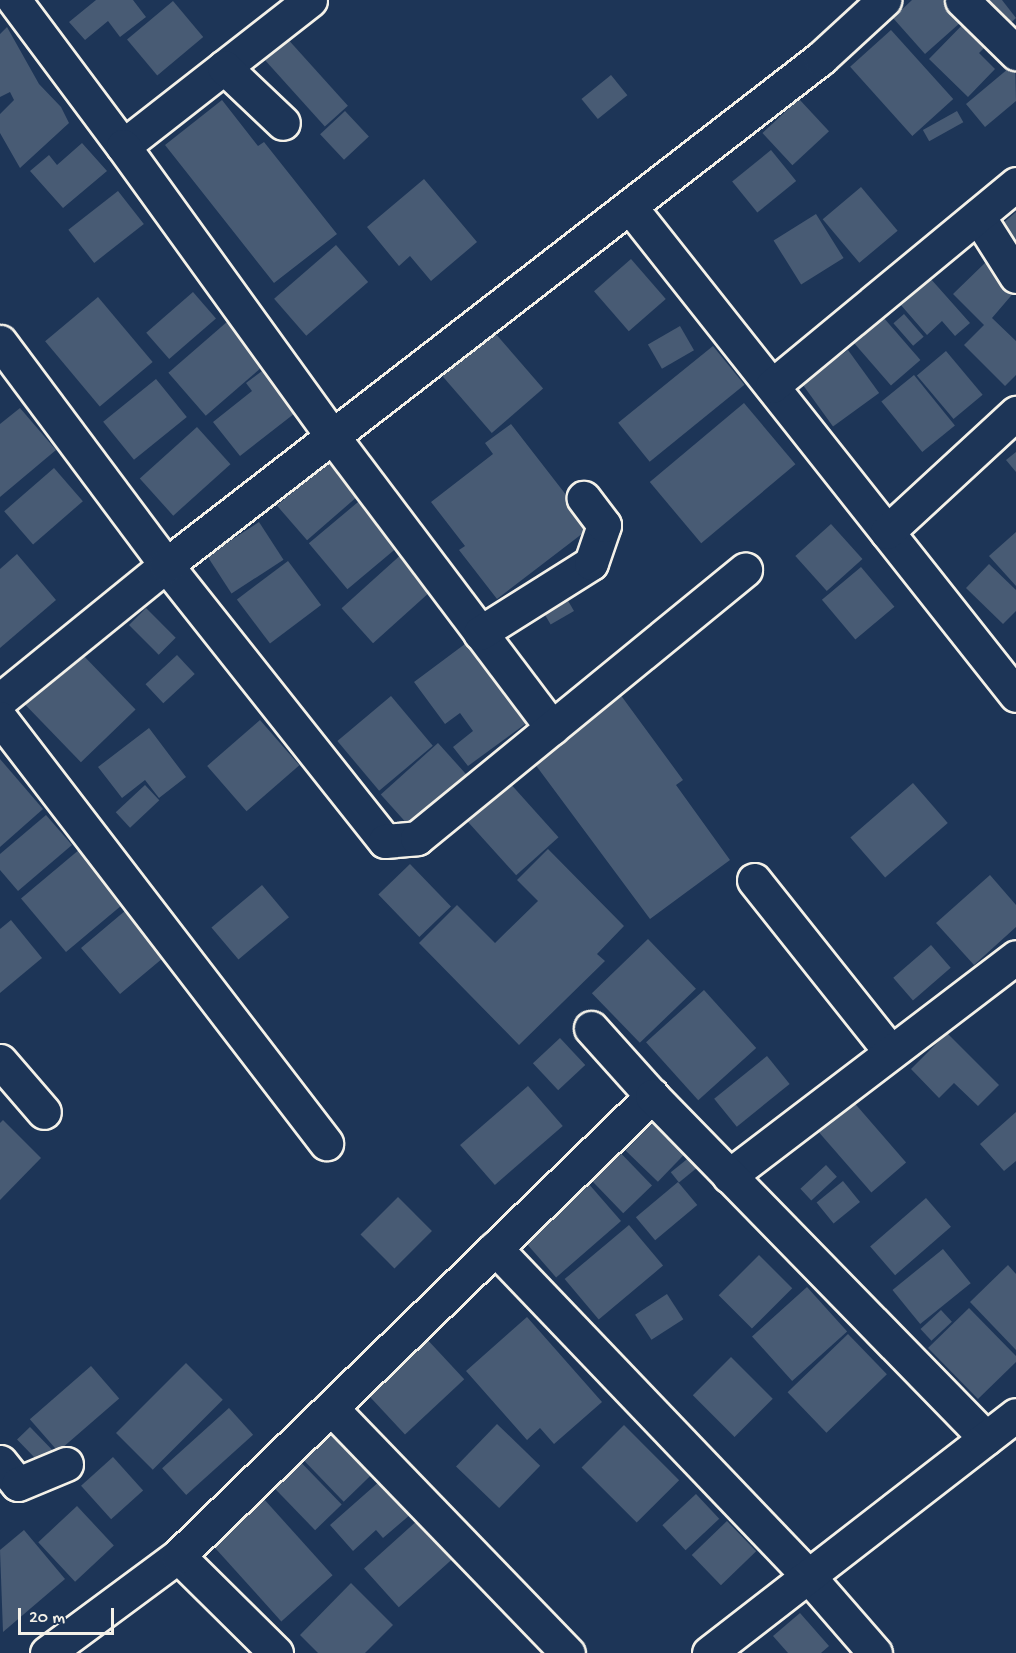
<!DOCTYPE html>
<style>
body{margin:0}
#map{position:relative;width:1016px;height:1653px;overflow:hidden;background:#1d3557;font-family:"Gochi Hand",sans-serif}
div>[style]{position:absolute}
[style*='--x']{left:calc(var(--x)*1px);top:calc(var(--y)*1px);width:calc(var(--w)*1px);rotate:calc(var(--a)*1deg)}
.building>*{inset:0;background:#485b74;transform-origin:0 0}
.roads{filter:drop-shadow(2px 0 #f4f1e8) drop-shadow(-2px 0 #f4f1e8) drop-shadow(0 2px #f4f1e8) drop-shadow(0 -2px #f4f1e8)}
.minor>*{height:33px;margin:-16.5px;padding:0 16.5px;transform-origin:16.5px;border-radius:16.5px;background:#1d3557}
span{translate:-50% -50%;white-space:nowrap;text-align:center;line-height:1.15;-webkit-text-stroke:5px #1d3557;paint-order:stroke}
.scale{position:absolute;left:18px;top:1608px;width:96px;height:27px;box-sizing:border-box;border:3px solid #f4f1e8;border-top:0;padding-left:8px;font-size:18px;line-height:21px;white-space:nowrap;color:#f4f1e8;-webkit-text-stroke:4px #1d3557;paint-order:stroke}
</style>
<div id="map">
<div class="building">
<i style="clip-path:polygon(96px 0,133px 0,146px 17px,120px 37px,108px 21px,85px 40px,69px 22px)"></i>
<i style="clip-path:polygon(912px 0,943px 0,961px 22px,925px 54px,893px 18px)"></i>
<i style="clip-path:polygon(977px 0,1002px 0,1016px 18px,1004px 29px)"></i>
<i style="left:173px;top:1px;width:47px;height:60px;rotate:50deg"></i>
<i style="clip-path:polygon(970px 17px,993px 39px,979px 53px,995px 69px,968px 97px,929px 59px)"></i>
<i style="clip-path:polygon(7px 27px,39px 84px,61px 107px,69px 123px,20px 168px,0 133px,0 114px,14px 100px,10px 92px,0 97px,0 34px)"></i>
<i style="left:891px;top:30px;width:93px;height:55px;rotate:48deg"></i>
<i style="left:285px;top:36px;width:94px;height:31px;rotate:48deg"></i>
<i style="clip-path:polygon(1015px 63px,1016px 101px,985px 127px,966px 104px)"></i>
<i style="left:611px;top:75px;width:26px;height:38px;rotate:51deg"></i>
<i style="left:799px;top:99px;width:44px;height:50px;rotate:47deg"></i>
<i style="clip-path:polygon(222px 100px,258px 146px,264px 142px,337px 234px,274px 283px,165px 145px)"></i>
<i style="left:345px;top:111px;width:35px;height:34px;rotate:47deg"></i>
<i style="left:957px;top:111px;width:13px;height:39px;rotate:61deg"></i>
<i style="clip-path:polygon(82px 143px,107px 171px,63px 208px,30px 171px,49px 155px,57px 165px)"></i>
<i style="left:771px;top:150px;width:40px;height:50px;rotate:51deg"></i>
<i style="clip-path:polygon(424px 179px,477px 242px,431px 281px,410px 256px,399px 266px,367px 227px)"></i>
<i style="left:861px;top:187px;width:57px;height:50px;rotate:50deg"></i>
<i style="left:118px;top:191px;width:42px;height:63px;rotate:52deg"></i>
<i style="clip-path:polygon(1016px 212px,1016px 240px,1002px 224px)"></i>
<i style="left:816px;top:214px;width:52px;height:50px;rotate:58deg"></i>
<i style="left:336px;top:245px;width:49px;height:82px;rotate:49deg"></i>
<i style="left:631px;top:259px;width:53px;height:49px;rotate:49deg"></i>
<i style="clip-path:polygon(987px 261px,1016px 290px,992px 318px,1016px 341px,1016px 375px,1005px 386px,964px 345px,984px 325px,953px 294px)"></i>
<i style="clip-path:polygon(930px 278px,970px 323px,955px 336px,942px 321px,927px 335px,900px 304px)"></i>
<i style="left:193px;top:292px;width:35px;height:62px;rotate:49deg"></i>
<i style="left:98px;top:297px;width:85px;height:69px;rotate:50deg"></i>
<i style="left:904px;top:314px;width:30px;height:14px;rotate:49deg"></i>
<i style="left:883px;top:317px;width:57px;height:39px;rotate:49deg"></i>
<i style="left:228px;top:321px;width:57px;height:79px;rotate:49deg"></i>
<i style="left:488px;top:325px;width:84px;height:68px;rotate:49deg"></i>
<i style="left:680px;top:326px;width:28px;height:37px;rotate:60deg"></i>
<i style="left:713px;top:346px;width:50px;height:122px;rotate:51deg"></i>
<i style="left:848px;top:350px;width:53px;height:57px;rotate:54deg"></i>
<i style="left:946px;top:351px;width:57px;height:38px;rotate:50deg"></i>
<i style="clip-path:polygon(266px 368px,299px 410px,240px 456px,213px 422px,252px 391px,246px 383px)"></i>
<i style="left:914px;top:375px;width:65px;height:42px;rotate:51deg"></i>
<i style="left:156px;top:379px;width:49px;height:68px;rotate:51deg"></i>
<i style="left:744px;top:403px;width:80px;height:123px;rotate:50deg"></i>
<i style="clip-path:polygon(20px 408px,56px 450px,0 497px,0 424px)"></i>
<i style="clip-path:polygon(511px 424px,591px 527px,497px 599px,459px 550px,465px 546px,431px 502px,493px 454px,485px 443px)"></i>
<i style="left:197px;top:427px;width:50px;height:77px;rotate:48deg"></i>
<i style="clip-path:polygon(1016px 452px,1016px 472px,1006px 460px)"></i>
<i style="left:335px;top:455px;width:46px;height:77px;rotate:49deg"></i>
<i style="left:54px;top:468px;width:44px;height:66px;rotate:49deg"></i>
<i style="left:364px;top:497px;width:60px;height:72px;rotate:50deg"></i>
<i style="left:259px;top:522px;width:45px;height:62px;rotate:57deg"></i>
<i style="left:831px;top:524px;width:47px;height:48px;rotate:48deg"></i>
<i style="clip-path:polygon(1016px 532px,1016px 586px,989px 556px)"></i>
<i style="left:404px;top:552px;width:47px;height:84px;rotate:48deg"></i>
<i style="clip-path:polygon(17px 554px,56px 600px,0 648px,0 569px)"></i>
<i style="left:288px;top:561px;width:55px;height:64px;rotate:53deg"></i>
<i style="clip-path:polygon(989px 564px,1016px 590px,1016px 611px,1003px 624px,966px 588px)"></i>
<i style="left:861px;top:567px;width:52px;height:51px;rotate:50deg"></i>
<i style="left:567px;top:599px;width:14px;height:27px;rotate:60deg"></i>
<i style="left:146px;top:608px;width:42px;height:24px;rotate:45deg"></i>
<i style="clip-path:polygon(469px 641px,532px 719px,468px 766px,453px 747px,473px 731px,460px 713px,445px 724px,414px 682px)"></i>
<i style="left:80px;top:652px;width:80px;height:76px;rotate:46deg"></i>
<i style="left:177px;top:655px;width:26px;height:43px;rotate:47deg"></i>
<i style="clip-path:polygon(614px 686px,683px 780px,676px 785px,730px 860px,650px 919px,526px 752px)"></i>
<i style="left:391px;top:696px;width:65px;height:70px;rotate:50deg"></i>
<i style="left:260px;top:720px;width:60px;height:70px;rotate:49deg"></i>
<i style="clip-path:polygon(149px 728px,186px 777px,159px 798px,145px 780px,122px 798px,98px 767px)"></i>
<i style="left:438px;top:743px;width:43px;height:77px;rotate:48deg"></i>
<i style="clip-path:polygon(0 759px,43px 809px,0 847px)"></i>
<i style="left:507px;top:780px;width:77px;height:57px;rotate:48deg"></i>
<i style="left:913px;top:783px;width:53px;height:83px;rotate:49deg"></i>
<i style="left:145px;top:785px;width:21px;height:40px;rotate:47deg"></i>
<i style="clip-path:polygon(46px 815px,72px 845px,18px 891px,0 870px,0 854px)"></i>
<i style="left:80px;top:849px;width:70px;height:77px;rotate:50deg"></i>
<i style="clip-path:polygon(548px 849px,624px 926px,597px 954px,605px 961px,519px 1045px,419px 943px,457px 905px,495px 943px,538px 901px,517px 880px)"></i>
<i style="left:410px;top:864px;width:59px;height:44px;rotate:46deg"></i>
<i style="clip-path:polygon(990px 875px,1016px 905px,1016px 927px,974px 965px,936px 923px)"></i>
<i style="left:262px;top:885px;width:42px;height:66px;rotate:50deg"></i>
<i style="clip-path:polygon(132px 905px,154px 931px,145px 938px,163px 958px,120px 994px,81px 948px)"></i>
<i style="clip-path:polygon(11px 920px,42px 958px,0 993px,0 929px)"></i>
<i style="left:648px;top:939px;width:69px;height:78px;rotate:46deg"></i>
<i style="left:931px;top:945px;width:30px;height:50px;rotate:49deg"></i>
<i style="left:704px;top:990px;width:78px;height:78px;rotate:48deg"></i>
<i style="clip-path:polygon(947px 1033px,999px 1085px,978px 1106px,954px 1083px,939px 1098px,911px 1069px)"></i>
<i style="left:560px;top:1038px;width:37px;height:37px;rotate:47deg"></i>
<i style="left:767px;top:1056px;width:36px;height:68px;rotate:51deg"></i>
<i style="left:528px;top:1086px;width:53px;height:90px;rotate:49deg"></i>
<i style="left:851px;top:1099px;width:84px;height:46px;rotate:49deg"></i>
<i style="clip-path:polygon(1016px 1112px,1016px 1161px,1004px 1171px,980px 1144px)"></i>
<i style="clip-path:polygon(3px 1120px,41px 1158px,0 1200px,0 1123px)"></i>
<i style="left:654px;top:1121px;width:45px;height:41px;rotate:44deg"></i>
<i style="left:611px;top:1143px;width:59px;height:40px;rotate:46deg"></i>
<i style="left:691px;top:1156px;width:13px;height:26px;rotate:51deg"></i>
<i style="left:826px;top:1165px;width:16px;height:35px;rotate:47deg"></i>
<i style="left:581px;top:1175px;width:61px;height:86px;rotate:49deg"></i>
<i style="left:843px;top:1181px;width:27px;height:34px;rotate:51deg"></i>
<i style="left:678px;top:1182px;width:30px;height:55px;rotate:50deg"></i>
<i style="left:398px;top:1197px;width:48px;height:53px;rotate:45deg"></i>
<i style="left:926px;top:1198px;width:38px;height:74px;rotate:49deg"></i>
<i style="left:629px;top:1225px;width:53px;height:84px;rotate:50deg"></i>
<i style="left:943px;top:1249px;width:44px;height:65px;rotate:51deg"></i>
<i style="left:759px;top:1255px;width:47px;height:57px;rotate:45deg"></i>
<i style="clip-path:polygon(1008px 1265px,1016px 1274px,1016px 1350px,970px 1302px)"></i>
<i style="left:807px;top:1287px;width:60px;height:74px;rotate:48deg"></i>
<i style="left:667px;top:1294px;width:30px;height:38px;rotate:57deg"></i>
<i style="clip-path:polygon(969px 1308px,1016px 1356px,1016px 1362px,978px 1399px,928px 1348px)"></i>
<i style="left:941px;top:1310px;width:16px;height:28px;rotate:47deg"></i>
<i style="clip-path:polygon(527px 1317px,602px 1402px,554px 1444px,540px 1428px,527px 1440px,466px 1371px)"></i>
<i style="left:848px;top:1334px;width:56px;height:84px;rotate:46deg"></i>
<i style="left:424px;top:1336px;width:59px;height:81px;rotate:47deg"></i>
<i style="left:731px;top:1357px;width:59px;height:54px;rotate:45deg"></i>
<i style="left:186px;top:1363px;width:52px;height:99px;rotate:45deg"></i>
<i style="left:91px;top:1366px;width:43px;height:81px;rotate:49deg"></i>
<i style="left:229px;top:1408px;width:36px;height:90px;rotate:48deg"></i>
<i style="left:326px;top:1420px;width:71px;height:44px;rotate:46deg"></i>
<i style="left:497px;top:1424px;width:60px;height:59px;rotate:44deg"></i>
<i style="left:624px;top:1425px;width:78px;height:60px;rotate:45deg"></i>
<i style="left:30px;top:1427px;width:37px;height:18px;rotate:46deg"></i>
<i style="left:291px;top:1452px;width:73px;height:37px;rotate:46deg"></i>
<i style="left:113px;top:1457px;width:45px;height:43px;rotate:48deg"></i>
<i style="clip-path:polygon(381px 1480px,411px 1514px,383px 1538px,376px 1530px,353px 1551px,330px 1525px)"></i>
<i style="left:696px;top:1494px;width:34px;height:46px;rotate:47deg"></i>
<i style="left:263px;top:1498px;width:104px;height:69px;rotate:48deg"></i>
<i style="left:77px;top:1506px;width:54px;height:53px;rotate:47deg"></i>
<i style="left:419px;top:1519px;width:52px;height:74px;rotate:48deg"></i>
<i style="left:727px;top:1521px;width:42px;height:49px;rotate:46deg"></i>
<i style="clip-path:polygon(24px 1530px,65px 1579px,3px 1632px,0 1550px)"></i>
<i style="clip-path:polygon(351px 1583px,393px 1625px,365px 1653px,318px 1653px,300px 1635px)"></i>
<i style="clip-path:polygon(800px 1613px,829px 1646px,821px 1653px,788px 1653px,773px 1636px)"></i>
</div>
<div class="roads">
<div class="minor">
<i style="--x:14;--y:0;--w:182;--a:53.3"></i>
<i style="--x:310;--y:0;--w:237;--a:142"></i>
<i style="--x:123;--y:146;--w:359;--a:54.2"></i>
<i style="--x:333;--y:437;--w:364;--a:53"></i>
<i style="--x:962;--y:0;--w:76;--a:44.5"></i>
<i style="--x:224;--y:67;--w:81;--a:43.5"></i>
<i style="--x:630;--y:207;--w:622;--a:51.66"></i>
<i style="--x:978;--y:216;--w:71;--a:57.7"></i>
<i style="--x:0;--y:342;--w:278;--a:53.3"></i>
<i style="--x:166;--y:565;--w:352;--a:51.6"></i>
<i style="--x:385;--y:841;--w:32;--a:-5"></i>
<i style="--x:417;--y:838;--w:424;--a:-39.3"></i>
<i style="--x:772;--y:386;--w:317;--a:-39.6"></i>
<i style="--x:887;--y:532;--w:176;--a:-42.7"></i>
<i style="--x:480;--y:633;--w:131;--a:-32.2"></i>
<i style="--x:591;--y:563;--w:40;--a:-71.1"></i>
<i style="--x:604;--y:525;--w:34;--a:-127"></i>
<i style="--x:0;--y:700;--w:214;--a:-39.1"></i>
<i style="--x:166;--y:565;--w:828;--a:-37.74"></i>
<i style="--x:821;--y:58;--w:86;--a:-42.6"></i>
<i style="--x:0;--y:718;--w:536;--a:52.51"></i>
<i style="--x:754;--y:880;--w:220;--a:51.5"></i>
<i style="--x:591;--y:1028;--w:91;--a:48.1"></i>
<i style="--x:0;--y:1061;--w:67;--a:49.2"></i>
<i style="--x:729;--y:1176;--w:361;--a:-37.3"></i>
<i style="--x:495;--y:1248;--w:453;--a:46.3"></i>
<i style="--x:808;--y:1576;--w:102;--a:49"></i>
<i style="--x:331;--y:1408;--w:341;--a:46"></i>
<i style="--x:0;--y:1462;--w:28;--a:51"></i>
<i style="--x:18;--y:1484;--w:52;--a:-22.6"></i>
<i style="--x:178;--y:1556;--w:138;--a:44.7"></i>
<i style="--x:47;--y:1653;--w:163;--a:-36.5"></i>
<i style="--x:178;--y:1556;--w:661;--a:-44.14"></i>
<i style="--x:652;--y:1096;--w:478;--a:45.7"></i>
<i style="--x:709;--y:1653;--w:388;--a:-37.8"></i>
</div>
</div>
<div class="scale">20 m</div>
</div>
